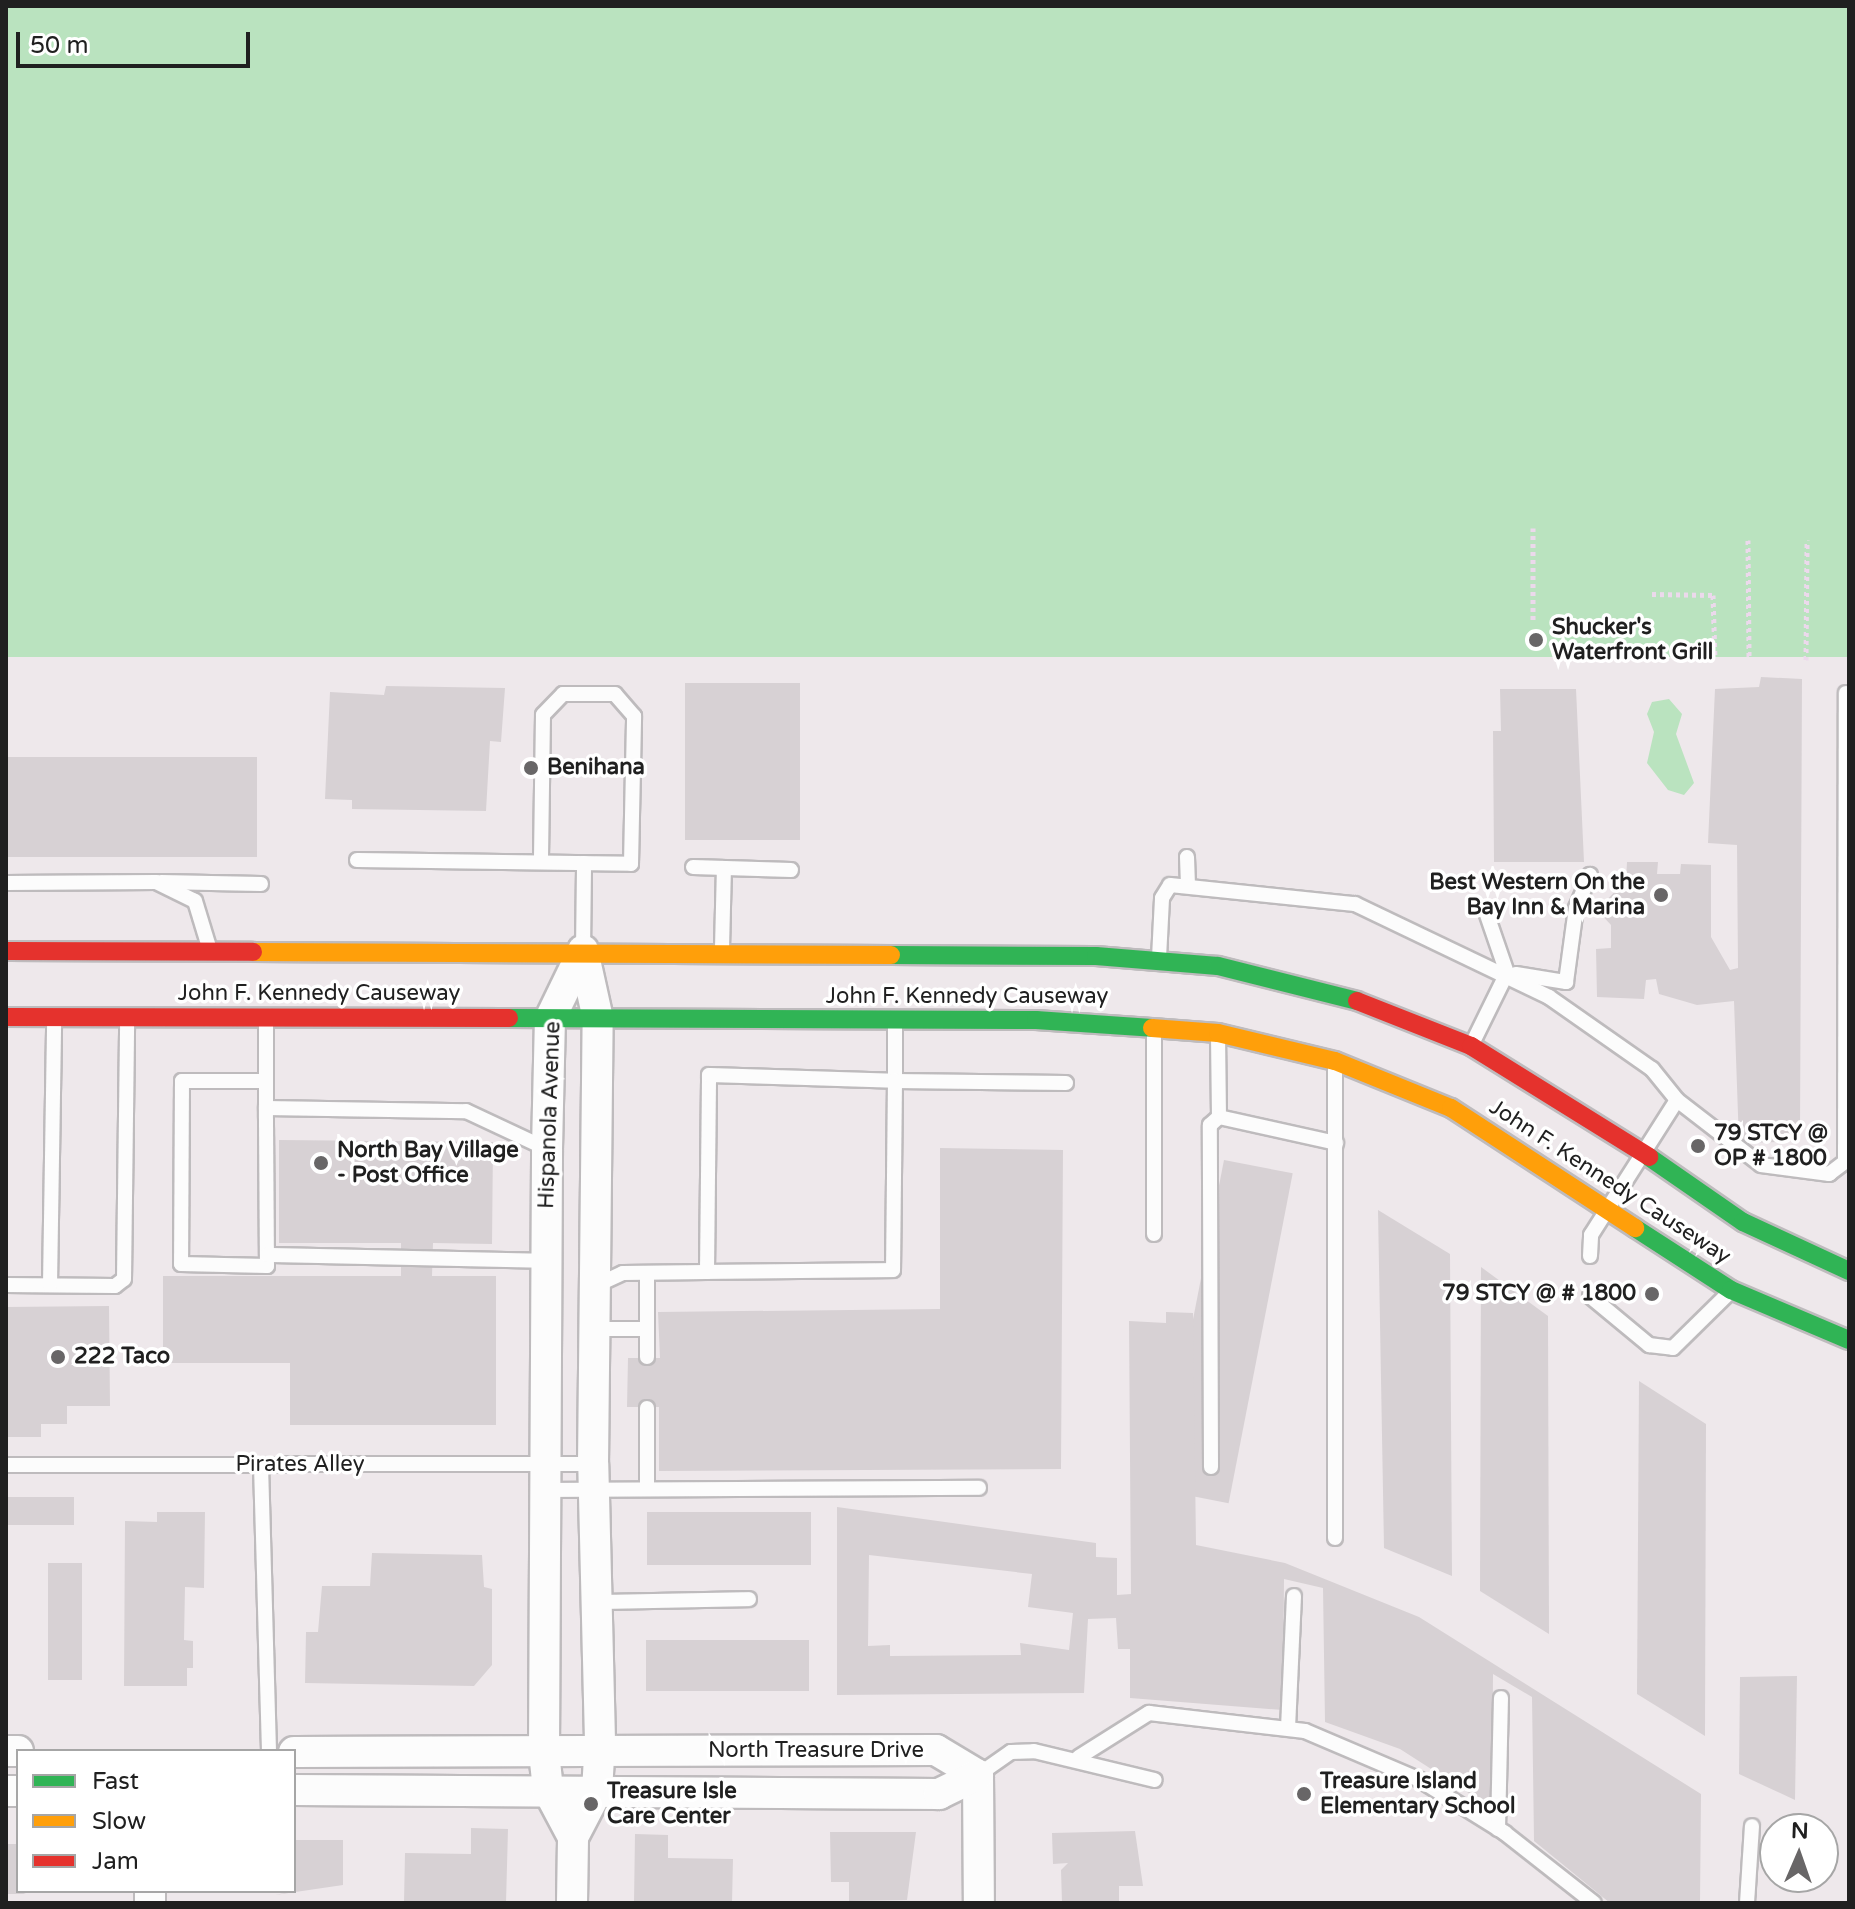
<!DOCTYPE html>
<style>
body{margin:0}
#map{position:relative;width:1855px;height:1909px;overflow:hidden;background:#eee8eb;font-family:"Varela Round",sans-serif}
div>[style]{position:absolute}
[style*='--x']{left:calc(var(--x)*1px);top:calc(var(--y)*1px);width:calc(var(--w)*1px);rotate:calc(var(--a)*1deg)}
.water>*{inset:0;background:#bae3bf;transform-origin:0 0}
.building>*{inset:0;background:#d7d1d4;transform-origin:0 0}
.path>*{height:5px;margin-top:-2.5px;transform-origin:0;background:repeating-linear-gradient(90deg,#ecd9ec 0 4px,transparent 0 8px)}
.roads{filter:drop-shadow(2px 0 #bebbbd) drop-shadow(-2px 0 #bebbbd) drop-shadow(0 2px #bebbbd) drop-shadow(0 -2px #bebbbd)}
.lane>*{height:14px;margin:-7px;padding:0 7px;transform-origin:7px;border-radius:7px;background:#fcfcfc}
.street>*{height:30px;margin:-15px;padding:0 15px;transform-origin:15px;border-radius:15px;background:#fcfcfc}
.fast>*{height:18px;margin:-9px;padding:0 9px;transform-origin:9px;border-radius:9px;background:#30b455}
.slow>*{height:18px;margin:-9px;padding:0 9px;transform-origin:9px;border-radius:9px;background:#ff9f0a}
.jam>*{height:18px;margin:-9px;padding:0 9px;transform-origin:9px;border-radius:9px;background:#e5322d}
.dots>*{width:22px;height:22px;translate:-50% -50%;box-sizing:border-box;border:4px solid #fff;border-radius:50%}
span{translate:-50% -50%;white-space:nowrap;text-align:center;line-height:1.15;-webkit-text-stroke:7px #fff;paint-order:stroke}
.poi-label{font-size:22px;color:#202020;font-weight:700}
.left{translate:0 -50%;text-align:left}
.right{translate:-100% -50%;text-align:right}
.street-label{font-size:22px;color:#202020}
.frame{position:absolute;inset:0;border:8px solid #202020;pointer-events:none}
.legend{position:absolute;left:16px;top:1749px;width:280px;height:144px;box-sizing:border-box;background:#fff;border:2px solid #a6a6a6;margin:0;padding:10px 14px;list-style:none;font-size:24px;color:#202020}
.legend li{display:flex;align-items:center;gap:16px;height:40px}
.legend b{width:40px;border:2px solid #a6a6a6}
.north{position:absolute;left:1759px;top:1813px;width:80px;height:80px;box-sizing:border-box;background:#fff;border:2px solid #a6a6a6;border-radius:50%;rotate:2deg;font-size:22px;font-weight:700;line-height:32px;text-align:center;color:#202020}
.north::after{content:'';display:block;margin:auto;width:28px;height:36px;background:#686667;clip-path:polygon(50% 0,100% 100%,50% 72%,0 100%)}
.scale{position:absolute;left:16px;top:32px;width:234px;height:36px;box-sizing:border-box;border:4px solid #202020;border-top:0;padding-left:10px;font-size:24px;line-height:28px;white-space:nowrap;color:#202020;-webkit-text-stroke:6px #fff;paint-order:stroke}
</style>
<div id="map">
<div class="water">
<i style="left:6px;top:6px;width:1843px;height:651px"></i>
<i style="clip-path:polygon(1669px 699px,1682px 714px,1676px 734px,1694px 783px,1684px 795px,1668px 790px,1647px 763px,1654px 732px,1647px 714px,1652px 702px)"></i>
</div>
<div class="building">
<i style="clip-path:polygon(1761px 677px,1802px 679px,1800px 1133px,1784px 1133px,1784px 1142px,1739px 1143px,1734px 1001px,1697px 1005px,1659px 994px,1656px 979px,1646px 980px,1644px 999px,1597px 997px,1596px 949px,1611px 948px,1611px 925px,1597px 910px,1626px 880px,1627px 862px,1658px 862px,1657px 874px,1680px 874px,1681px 864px,1711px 865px,1711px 937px,1730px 970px,1738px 968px,1737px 845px,1708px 843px,1715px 689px,1759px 687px)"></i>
<i style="left:685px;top:683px;width:115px;height:157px"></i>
<i style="clip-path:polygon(386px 686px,505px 688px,501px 742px,490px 741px,486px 811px,352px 809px,352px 800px,325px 799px,330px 692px,384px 695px)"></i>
<i style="clip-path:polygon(1500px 689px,1576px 689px,1584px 862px,1494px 862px,1493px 731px,1501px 731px)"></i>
<i style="left:257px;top:757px;width:100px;height:251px;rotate:90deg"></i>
<i style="clip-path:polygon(279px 1140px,493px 1142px,492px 1244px,433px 1243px,432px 1276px,496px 1276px,496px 1425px,290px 1425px,290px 1363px,163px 1363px,163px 1276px,401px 1276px,401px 1243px,279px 1243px)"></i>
<i style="clip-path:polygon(940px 1148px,1063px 1150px,1061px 1469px,659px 1471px,659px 1407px,627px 1407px,628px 1358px,660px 1358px,658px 1312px,940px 1309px)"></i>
<i style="left:1224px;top:1160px;width:70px;height:336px;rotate:11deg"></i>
<i style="clip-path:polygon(1378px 1210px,1450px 1254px,1452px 1576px,1384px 1548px)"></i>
<i style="clip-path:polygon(1481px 1267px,1548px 1316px,1549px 1634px,1480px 1591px)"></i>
<i style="clip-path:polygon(109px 1306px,110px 1406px,67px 1406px,67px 1424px,41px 1424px,41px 1437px,6px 1437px,6px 1307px)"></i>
<i style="clip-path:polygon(evenodd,1166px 1312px,1193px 1313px,1196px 1545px,1285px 1563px,1419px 1617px,1701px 1794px,1700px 1903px,1610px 1903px,1534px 1841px,1532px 1697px,1493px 1674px,1492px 1808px,1400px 1749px,1325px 1722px,1323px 1588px,1284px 1579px,1283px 1710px,1130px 1698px,1130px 1649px,1118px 1649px,1116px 1618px,1088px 1619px,1084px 1693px,837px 1695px,837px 1507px,1096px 1543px,1096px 1557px,1117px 1558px,1117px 1595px,1131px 1594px,1129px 1321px,1166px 1323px,1166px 1312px,869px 1555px,1032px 1574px,1028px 1607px,1073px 1613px,1069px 1650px,1020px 1643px,1021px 1655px,890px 1656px,890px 1645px,868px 1646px,869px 1555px)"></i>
<i style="clip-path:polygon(1639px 1381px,1706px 1424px,1705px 1736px,1637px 1694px)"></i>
<i style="left:6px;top:1497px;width:68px;height:28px"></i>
<i style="clip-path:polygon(157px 1512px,205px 1512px,204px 1588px,185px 1587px,184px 1640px,193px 1641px,193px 1668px,187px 1668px,187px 1686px,124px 1686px,125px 1521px,157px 1522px)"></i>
<i style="left:811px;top:1512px;width:53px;height:164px;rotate:90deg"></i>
<i style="clip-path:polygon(372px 1553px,482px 1555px,484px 1587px,492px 1589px,492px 1665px,474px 1686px,305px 1683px,306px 1632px,318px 1632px,322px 1586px,370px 1586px)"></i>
<i style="left:48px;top:1563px;width:34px;height:117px"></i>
<i style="left:809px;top:1640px;width:51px;height:163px;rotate:90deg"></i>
<i style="clip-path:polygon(1797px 1676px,1795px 1800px,1739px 1774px,1740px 1677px)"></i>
<i style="clip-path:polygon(471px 1828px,508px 1829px,506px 1903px,404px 1902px,405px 1853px,471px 1854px)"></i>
<i style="clip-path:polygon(1135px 1831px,1143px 1886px,1119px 1886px,1119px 1901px,1062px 1903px,1061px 1870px,1068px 1863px,1053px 1864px,1052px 1833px)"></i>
<i style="clip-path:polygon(830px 1832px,916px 1832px,907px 1900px,849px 1901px,849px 1882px,831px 1882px)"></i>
<i style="clip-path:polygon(635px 1834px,668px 1835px,668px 1858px,733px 1859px,732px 1903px,634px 1902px)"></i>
<i style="clip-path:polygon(294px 1840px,343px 1840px,343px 1885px,275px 1895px,294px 1891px)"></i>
<i style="clip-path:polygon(6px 1844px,18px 1844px,18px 1891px,26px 1894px,6px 1894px)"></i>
</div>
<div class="path">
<i style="--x:1533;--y:528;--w:92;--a:90"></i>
<i style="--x:1748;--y:540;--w:118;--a:89.5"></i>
<i style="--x:1652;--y:594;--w:61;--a:0.9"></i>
<i style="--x:1713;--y:595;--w:63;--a:88.2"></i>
<i style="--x:1806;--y:660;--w:120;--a:-89.5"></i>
</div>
<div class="roads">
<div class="lane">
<i style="--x:1187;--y:857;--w:28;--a:88"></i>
<i style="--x:357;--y:860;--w:274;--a:0.8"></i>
<i style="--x:631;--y:864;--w:148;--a:-88.8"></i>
<i style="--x:634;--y:716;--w:29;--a:-131"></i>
<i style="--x:615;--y:694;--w:52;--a:180"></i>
<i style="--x:563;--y:694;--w:29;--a:134"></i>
<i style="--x:543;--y:715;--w:147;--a:90.8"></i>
<i style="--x:693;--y:867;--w:98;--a:1.8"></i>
<i style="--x:161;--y:882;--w:100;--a:1.1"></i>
<i style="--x:6;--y:883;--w:150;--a:-0.4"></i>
<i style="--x:156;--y:882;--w:43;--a:26"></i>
<i style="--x:195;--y:901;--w:48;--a:73.1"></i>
<i style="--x:722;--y:948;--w:80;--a:-88.6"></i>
<i style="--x:583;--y:950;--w:87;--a:-89.3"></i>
<i style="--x:1159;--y:958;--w:60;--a:-87.1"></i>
<i style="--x:1162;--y:898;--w:15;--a:-58"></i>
<i style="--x:1170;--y:885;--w:186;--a:5.9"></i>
<i style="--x:1355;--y:904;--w:215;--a:25.6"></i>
<i style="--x:1549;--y:997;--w:126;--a:35"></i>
<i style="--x:1652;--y:1069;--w:40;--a:51"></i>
<i style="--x:1516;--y:974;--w:51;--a:9.1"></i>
<i style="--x:1566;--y:982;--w:75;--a:-82.3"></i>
<i style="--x:1576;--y:908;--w:36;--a:-67"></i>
<i style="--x:266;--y:1023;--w:85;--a:90"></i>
<i style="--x:266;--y:1108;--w:200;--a:0.9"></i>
<i style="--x:466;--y:1111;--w:89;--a:25.1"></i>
<i style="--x:895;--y:1024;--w:57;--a:90"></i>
<i style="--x:895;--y:1081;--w:171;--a:0.7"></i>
<i style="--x:1154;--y:1031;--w:203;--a:90"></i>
<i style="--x:1473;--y:1042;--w:77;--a:-63.8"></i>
<i style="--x:1507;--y:973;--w:65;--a:-109"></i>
<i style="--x:265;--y:1081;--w:83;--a:180"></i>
<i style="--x:182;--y:1081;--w:183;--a:90.3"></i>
<i style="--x:181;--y:1264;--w:86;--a:1.3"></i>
<i style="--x:267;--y:1266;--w:158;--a:-90.4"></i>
<i style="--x:1219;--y:1117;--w:120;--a:12.5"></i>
<i style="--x:267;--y:1255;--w:279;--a:1.2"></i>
<i style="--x:1590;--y:1256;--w:21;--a:-87"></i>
<i style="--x:1591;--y:1235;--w:160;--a:-57.5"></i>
<i style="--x:1677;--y:1100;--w:106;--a:37.7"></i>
<i style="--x:1761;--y:1165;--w:69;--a:7.5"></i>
<i style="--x:1829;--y:1174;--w:20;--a:-37"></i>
<i style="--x:1845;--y:1162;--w:469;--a:-89.9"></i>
<i style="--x:647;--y:1273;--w:84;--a:90"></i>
<i style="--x:6;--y:1285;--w:109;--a:0.5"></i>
<i style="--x:115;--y:1286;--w:11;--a:-38"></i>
<i style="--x:124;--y:1279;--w:257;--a:-89.3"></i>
<i style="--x:50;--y:1285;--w:264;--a:-89.1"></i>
<i style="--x:595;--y:1286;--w:31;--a:-25"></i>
<i style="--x:623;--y:1273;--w:84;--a:-0.7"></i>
<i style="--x:707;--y:1272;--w:197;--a:-89.4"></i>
<i style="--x:709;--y:1075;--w:186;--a:1.8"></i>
<i style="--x:895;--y:1081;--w:189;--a:90.6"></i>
<i style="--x:893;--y:1270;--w:186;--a:179.4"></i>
<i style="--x:1590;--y:1296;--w:77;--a:39.7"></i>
<i style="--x:1649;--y:1345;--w:24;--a:7"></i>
<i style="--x:1673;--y:1348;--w:78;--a:-44.5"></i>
<i style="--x:594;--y:1329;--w:53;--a:0"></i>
<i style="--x:647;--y:1408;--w:81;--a:90"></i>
<i style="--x:6;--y:1465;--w:587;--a:-0.1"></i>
<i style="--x:261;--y:1465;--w:286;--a:88.4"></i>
<i style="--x:1211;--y:1467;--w:342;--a:-90.2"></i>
<i style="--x:1210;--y:1125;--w:12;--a:-42"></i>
<i style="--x:1219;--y:1117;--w:80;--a:-90.7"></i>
<i style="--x:547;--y:1490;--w:432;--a:-0.3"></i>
<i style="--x:1335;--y:1538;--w:472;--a:-90"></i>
<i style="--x:596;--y:1602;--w:153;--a:-1.1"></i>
<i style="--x:1288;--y:1728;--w:132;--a:-87.4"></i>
<i style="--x:1079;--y:1757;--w:83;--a:-32.2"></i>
<i style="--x:1149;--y:1713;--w:157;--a:6.6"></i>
<i style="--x:1305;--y:1731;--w:125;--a:23.1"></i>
<i style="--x:1420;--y:1780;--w:100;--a:31.9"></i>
<i style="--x:1505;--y:1833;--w:113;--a:38.2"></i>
<i style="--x:978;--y:1775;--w:40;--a:-34.9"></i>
<i style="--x:1011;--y:1752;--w:23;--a:-2"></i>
<i style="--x:1034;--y:1751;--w:124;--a:13.5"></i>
<i style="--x:1498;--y:1829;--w:131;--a:-88.7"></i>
<i style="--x:1747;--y:1903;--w:77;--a:-86.3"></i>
</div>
<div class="street">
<i style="--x:6;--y:1751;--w:12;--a:0"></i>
<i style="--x:294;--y:1752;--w:642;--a:-0.18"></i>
<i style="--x:936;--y:1750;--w:49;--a:30.8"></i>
<i style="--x:978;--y:1775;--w:128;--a:89.6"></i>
<i style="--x:294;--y:1790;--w:645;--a:0.36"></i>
<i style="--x:939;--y:1794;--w:43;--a:-26"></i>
<i style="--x:6;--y:1791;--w:12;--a:0"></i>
<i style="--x:573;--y:1837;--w:53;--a:-118"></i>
<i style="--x:548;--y:1790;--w:39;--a:-96"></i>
<i style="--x:544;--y:1751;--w:602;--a:-89.71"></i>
<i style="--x:547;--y:1149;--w:130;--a:-88.7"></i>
<i style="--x:550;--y:1019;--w:76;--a:-64.1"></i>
<i style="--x:150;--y:1903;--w:12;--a:-90"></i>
<i style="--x:572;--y:1903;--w:66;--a:-89.1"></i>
<i style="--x:573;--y:1837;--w:52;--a:-62.4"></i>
<i style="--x:597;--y:1791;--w:50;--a:-86.6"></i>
<i style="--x:600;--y:1741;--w:277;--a:-91.4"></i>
<i style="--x:593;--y:1464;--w:445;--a:-89.4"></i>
<i style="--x:598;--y:1019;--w:70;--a:-102.4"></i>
</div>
<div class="fast">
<i style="--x:891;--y:955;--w:205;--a:0.3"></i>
<i style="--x:1096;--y:956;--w:122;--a:4.7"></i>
<i style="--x:1218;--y:966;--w:143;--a:14.1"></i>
<i style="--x:509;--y:1018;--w:527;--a:0.22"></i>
<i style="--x:1036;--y:1020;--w:116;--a:3.9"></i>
<i style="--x:1649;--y:1157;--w:114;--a:34.7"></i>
<i style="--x:1743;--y:1222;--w:117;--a:24.8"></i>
<i style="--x:1635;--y:1228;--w:114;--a:32.9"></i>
<i style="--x:1731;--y:1290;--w:128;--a:23"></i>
</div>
<div class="slow">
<i style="--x:253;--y:952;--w:638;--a:0.27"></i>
<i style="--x:1152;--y:1028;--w:66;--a:4.3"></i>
<i style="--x:1218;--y:1033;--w:120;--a:13.5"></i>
<i style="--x:1335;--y:1061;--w:125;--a:22.1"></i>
<i style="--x:1451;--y:1108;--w:220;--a:33.1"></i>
</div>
<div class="jam">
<i style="--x:6;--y:951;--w:247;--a:0.2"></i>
<i style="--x:1357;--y:1001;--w:123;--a:21.5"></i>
<i style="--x:1471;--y:1046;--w:210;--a:31.9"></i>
<i style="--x:6;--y:1017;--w:503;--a:0.11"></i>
</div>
</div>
<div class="dots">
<i style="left:1536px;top:640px;background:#686667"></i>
<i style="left:531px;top:768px;background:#686667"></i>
<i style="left:1661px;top:895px;background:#686667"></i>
<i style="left:1698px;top:1146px;background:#686667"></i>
<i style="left:321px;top:1163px;background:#686667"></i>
<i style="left:1652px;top:1294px;background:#686667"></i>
<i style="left:58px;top:1357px;background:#686667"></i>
<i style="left:1304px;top:1794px;background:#686667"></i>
<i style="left:591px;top:1804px;background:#686667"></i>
</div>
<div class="poi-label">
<span class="left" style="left:1552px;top:640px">Shucker's<br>Waterfront Grill</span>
<span class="left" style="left:547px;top:768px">Benihana</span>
<span class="right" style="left:1645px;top:895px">Best Western On the<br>Bay Inn &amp; Marina</span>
<span class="left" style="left:1714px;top:1146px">79 STCY @<br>OP # 1800</span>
<span class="left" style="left:337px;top:1163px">North Bay Village<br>- Post Office</span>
<span class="right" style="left:1636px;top:1294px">79 STCY @ # 1800</span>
<span class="left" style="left:74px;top:1357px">222 Taco</span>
<span class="left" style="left:1320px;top:1794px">Treasure Island<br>Elementary School</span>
<span class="left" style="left:607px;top:1804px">Treasure Isle<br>Care Center</span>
</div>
<div class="street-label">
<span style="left:319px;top:994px">John F. Kennedy Causeway</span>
<span style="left:967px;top:997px">John F. Kennedy Causeway</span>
<span style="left:550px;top:1115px;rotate:-88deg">Hispanola Avenue</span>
<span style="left:1610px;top:1182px;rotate:33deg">John F. Kennedy Causeway</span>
<span style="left:300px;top:1465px">Pirates Alley</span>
<span style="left:816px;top:1751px">North Treasure Drive</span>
</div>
<div class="frame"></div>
<ul class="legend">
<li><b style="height:10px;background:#30b455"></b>Fast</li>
<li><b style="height:10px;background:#ff9f0a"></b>Slow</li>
<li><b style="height:10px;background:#e5322d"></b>Jam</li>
</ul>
<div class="north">N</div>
<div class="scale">50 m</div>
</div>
